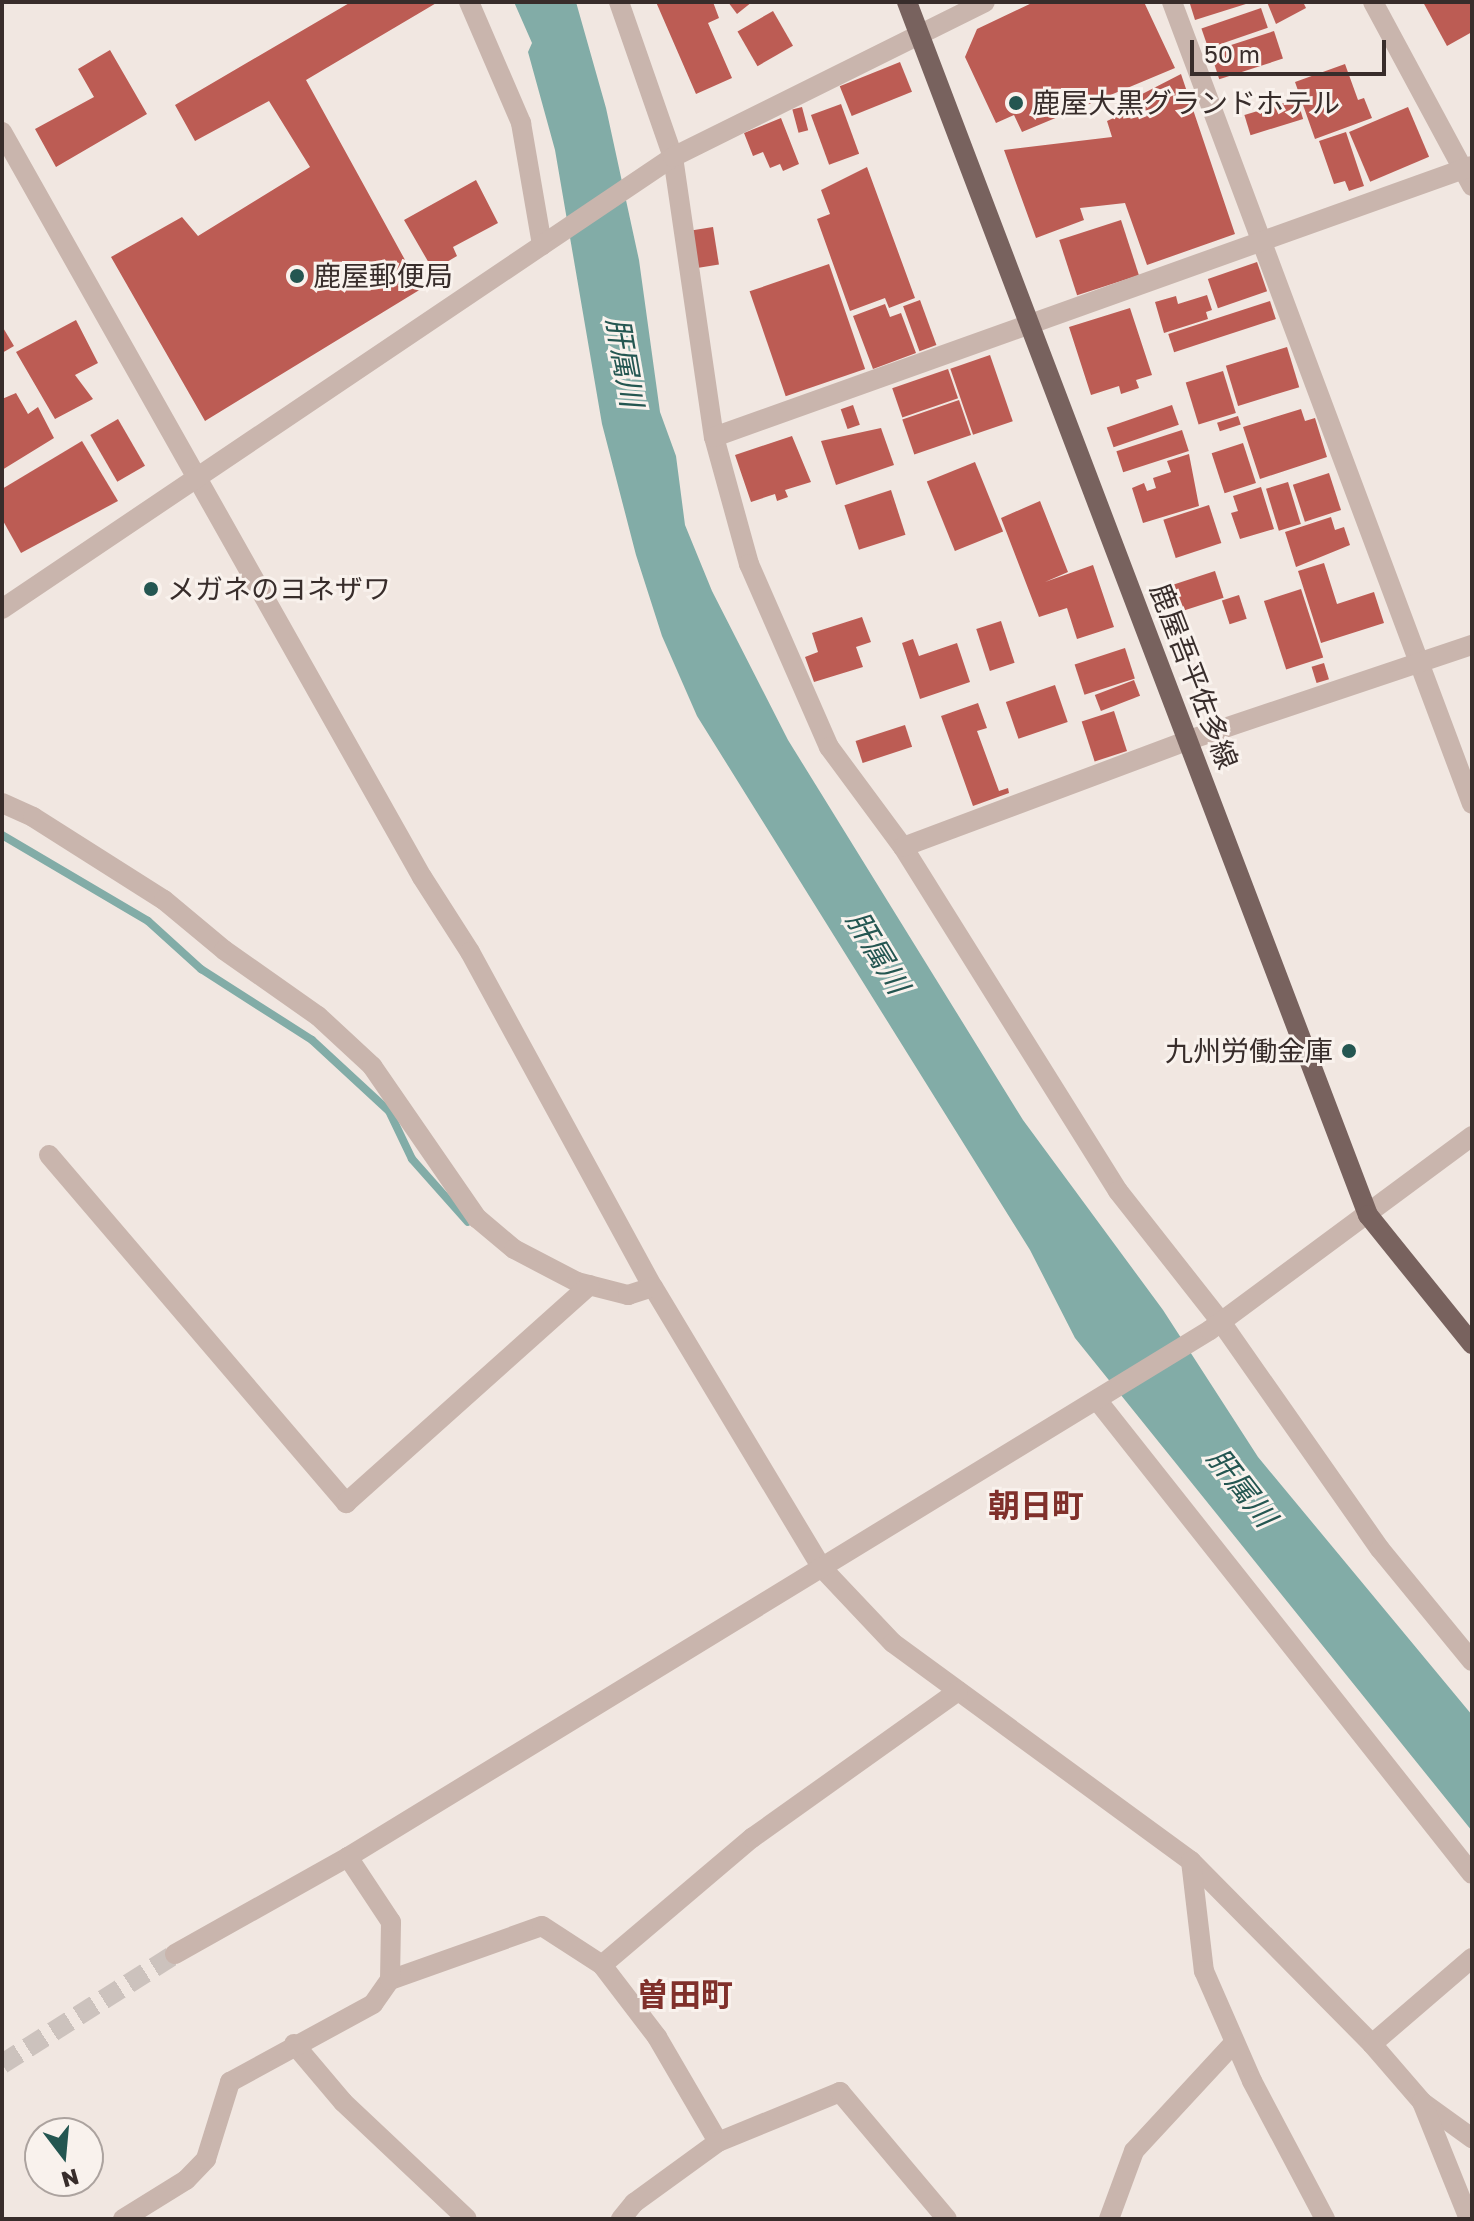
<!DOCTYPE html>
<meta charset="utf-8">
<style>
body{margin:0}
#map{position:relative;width:1474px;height:2221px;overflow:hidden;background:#f1e7e1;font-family:"Golos Text","Noto Sans JP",sans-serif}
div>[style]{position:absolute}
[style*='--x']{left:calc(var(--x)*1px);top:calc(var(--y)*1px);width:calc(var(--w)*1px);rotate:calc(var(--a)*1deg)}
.water>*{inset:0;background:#82aca7}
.stream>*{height:8px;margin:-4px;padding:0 4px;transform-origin:4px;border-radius:4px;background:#82aca7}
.building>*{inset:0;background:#bc5c54;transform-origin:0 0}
.minor-tunnel>*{height:20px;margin-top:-10px;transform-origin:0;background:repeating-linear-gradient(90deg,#ccc2bd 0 20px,transparent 0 30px)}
.minor>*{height:20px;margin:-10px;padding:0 10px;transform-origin:10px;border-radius:10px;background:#c9b5ad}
.major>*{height:20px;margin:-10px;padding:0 10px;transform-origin:10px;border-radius:10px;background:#78625e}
.dots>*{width:22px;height:22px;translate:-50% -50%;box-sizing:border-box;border:4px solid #f9f2ed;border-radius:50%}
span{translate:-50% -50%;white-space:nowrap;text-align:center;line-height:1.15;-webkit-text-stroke:6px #f9f2ed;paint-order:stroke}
.poi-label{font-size:28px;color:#382d2b}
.left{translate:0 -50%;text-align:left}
.right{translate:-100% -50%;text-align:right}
.street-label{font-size:28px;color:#382d2b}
.water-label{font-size:30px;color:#245651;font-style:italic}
.quarter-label{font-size:32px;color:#80302b;font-weight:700}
.frame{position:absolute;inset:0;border:4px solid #382d2b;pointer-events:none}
.north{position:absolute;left:24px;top:2117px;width:80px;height:80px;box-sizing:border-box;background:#f9f2ed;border:2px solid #aca39f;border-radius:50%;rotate:164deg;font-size:22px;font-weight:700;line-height:32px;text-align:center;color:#382d2b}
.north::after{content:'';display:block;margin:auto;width:28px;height:36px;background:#245651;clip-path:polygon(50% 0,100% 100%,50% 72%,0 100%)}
.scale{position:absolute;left:1190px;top:40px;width:196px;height:36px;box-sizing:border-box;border:4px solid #382d2b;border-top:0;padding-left:10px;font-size:24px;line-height:28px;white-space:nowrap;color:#382d2b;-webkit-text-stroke:6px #f9f2ed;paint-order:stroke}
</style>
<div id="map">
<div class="water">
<i style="clip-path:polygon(514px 2px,576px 2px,606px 108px,639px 260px,660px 412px,676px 456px,685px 525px,712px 591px,788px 740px,1023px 1120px,1163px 1310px,1258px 1457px,1472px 1715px,1472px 1831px,1075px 1338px,1030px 1250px,697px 716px,662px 636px,636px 555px,602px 424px,555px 150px,528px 52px,532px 43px)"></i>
</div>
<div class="stream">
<i style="--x:2;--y:835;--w:169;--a:30.5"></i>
<i style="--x:148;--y:921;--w:72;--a:42.2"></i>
<i style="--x:201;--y:969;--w:132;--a:32.6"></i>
<i style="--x:312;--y:1040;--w:105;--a:42.7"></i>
<i style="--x:389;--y:1111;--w:53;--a:64.4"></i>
<i style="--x:412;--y:1159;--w:84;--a:48.4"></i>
</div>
<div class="building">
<i style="clip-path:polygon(351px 2px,438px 2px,306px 80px,421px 289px,205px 421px,111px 257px,182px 217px,198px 236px,310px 167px,269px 101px,195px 141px,175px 105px)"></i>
<i style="clip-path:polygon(656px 2px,713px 2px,719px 18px,708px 23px,732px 78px,696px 94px)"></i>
<i style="clip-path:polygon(728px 2px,752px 2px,737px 14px)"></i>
<i style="clip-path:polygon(1034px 2px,1144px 2px,1175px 68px,1022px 132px,1014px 115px,996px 123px,965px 57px,977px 29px)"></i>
<i style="clip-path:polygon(1196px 2px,1249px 2px,1249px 3px,1195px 20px,1190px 4px)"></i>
<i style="clip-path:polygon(1267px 2px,1303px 2px,1306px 8px,1276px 24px)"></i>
<i style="clip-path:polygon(1423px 2px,1472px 2px,1472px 32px,1447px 46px)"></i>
<i style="left:1261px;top:8px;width:21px;height:63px;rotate:71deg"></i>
<i style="left:773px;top:11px;width:40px;height:41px;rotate:60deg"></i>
<i style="left:1274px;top:31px;width:29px;height:67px;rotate:72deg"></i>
<i style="clip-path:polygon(110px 50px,147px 114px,56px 167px,35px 129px,94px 97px,78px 69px)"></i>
<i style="left:900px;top:62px;width:32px;height:65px;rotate:68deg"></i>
<i style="clip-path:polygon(1345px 64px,1358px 100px,1364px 98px,1372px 118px,1315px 139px,1295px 82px)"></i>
<i style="clip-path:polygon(1181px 74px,1235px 234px,1147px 265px,1125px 203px,1080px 208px,1084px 220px,1036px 238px,1004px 150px,1112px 137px,1107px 121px,1118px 116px,1115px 108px)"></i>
<i style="left:1297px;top:99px;width:21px;height:55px;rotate:73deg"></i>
<i style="left:841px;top:104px;width:53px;height:32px;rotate:70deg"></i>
<i style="left:802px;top:107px;width:24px;height:10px;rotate:75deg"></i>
<i style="left:1408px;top:107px;width:54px;height:64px;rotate:67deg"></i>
<i style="clip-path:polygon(781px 118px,799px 164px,783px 171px,780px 164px,770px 168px,763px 152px,753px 156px,744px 133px)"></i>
<i style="clip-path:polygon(1346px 132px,1364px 186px,1349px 191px,1345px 181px,1334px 184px,1319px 141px)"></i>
<i style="clip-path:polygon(867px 167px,915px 298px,889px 308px,885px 298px,850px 311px,817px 219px,830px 214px,821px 190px)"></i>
<i style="clip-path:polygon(476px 180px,498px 223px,453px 247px,457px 256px,433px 270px,404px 220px)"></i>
<i style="left:1121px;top:220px;width:58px;height:65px;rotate:72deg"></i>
<i style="left:713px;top:227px;width:38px;height:22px;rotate:81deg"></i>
<i style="left:1257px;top:262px;width:31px;height:52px;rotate:71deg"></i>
<i style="left:829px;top:264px;width:111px;height:84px;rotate:71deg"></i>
<i style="clip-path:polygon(1207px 295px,1212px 310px,1206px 312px,1208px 319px,1164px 333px,1155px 302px,1176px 296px,1178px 304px)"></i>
<i style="left:920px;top:300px;width:48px;height:18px;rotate:70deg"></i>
<i style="left:1270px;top:301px;width:19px;height:107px;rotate:72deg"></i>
<i style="clip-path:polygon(885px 304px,890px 317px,901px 313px,916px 353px,873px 369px,853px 316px)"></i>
<i style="clip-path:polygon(1130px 308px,1152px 375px,1136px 380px,1139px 388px,1121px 394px,1119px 386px,1091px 395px,1069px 327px)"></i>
<i style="clip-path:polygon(76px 320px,98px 363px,75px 375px,93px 399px,55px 419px,16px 352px)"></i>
<i style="clip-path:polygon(2px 326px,14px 346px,2px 353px)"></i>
<i style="left:1287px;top:347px;width:42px;height:64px;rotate:73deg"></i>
<i style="left:990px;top:355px;width:70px;height:42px;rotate:71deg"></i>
<i style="left:948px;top:369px;width:31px;height:59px;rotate:71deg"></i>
<i style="left:1223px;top:371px;width:44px;height:39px;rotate:73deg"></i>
<i style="clip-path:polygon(16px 393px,28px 414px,38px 407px,54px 438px,2px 470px,2px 399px)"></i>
<i style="left:959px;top:400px;width:37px;height:60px;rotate:71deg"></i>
<i style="left:853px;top:405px;width:21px;height:13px;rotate:71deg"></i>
<i style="left:1172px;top:405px;width:21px;height:69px;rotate:71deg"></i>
<i style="clip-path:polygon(1301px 409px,1305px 421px,1315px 418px,1327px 457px,1260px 479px,1243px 427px)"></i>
<i style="left:1238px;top:416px;width:9px;height:22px;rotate:72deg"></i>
<i style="left:118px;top:419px;width:54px;height:32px;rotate:60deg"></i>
<i style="clip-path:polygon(881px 428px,894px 465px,836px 485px,821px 441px)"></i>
<i style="left:1182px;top:430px;width:22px;height:69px;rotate:72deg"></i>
<i style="clip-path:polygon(792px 436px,811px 482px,785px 490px,788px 497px,777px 501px,775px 494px,751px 502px,735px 455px)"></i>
<i style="clip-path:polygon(82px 441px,118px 501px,21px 553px,2px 519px,2px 489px)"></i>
<i style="left:1243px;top:443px;width:42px;height:33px;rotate:72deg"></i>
<i style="clip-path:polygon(1189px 454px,1199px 506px,1143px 523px,1132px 488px,1144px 483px,1147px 491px,1156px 488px,1153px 478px,1171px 472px,1167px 461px)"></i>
<i style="left:975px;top:462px;width:75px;height:52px;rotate:68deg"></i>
<i style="left:1329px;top:473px;width:39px;height:38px;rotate:72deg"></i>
<i style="left:1288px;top:482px;width:44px;height:23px;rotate:73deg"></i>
<i style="clip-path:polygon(1261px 487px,1274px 529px,1240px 539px,1231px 513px,1238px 511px,1233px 496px)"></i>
<i style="left:891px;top:490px;width:47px;height:49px;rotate:72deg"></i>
<i style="clip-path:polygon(1040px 501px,1068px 572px,1045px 582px,1093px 565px,1114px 627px,1077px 639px,1067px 608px,1039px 617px,1001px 518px)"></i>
<i style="left:1209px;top:505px;width:40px;height:48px;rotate:72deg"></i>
<i style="clip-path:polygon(1331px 517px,1335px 530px,1344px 527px,1350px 545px,1296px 567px,1285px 532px)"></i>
<i style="clip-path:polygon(1324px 563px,1337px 604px,1374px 592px,1384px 623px,1321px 643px,1298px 571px)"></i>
<i style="left:1215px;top:571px;width:28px;height:45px;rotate:72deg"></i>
<i style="left:1301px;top:589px;width:72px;height:39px;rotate:72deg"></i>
<i style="left:1239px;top:595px;width:25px;height:18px;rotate:72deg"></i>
<i style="clip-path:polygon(862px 617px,871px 642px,856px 647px,863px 667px,814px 682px,805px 657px,818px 652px,812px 633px)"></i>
<i style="left:1001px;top:621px;width:44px;height:26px;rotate:72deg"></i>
<i style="clip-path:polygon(913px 639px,919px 656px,957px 643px,970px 682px,920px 699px,902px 643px)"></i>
<i style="left:1125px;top:648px;width:32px;height:53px;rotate:72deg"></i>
<i style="left:1324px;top:663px;width:17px;height:13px;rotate:73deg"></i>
<i style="left:1134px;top:680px;width:17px;height:42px;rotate:69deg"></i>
<i style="left:1055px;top:685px;width:39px;height:52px;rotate:71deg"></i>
<i style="clip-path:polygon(978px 703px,987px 728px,977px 731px,999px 791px,1008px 788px,1009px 793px,973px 806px,941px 716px)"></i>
<i style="left:1114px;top:711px;width:42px;height:34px;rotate:72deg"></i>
<i style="left:905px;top:725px;width:23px;height:52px;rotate:72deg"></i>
</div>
<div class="minor-tunnel">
<i style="--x:2;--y:2064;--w:205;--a:-32.4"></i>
</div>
<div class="minor">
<i style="--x:469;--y:2;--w:132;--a:66.7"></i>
<i style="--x:521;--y:123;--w:124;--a:80.2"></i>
<i style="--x:619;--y:2;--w:164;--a:70.8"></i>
<i style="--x:673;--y:157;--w:283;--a:81.7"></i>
<i style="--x:714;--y:437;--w:132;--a:74.6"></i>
<i style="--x:749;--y:564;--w:200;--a:66.4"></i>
<i style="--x:829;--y:747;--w:124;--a:53.5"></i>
<i style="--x:903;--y:847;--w:406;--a:58"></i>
<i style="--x:1118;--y:1191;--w:167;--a:51.8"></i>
<i style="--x:1221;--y:1322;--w:277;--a:55"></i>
<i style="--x:1380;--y:1549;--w:145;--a:50.6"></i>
<i style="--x:1172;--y:2;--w:856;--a:69.49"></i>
<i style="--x:1373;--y:2;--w:209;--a:61.7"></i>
<i style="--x:2;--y:132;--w:855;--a:60.59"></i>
<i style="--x:422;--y:877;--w:89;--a:57.4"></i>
<i style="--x:470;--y:952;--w:382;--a:61.4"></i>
<i style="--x:653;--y:1287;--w:328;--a:59"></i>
<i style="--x:822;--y:1568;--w:103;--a:46.6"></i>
<i style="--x:893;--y:1643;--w:369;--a:36.2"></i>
<i style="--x:1191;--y:1861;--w:257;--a:45.3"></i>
<i style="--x:1372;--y:2044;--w:77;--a:49.2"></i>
<i style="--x:1422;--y:2102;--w:62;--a:35.8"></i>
<i style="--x:714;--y:437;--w:805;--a:-19.67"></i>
<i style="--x:2;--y:609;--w:809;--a:-33.97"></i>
<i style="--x:673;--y:157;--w:348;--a:-26.4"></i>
<i style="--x:2;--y:803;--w:34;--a:24"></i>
<i style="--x:33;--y:817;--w:155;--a:32.4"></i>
<i style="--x:164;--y:900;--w:78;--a:39.8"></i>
<i style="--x:224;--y:950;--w:115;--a:35.1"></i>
<i style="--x:318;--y:1016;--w:74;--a:42.8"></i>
<i style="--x:372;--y:1066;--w:185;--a:55.4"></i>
<i style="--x:477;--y:1218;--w:48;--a:40"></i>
<i style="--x:514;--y:1249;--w:71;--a:27.6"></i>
<i style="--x:577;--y:1282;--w:53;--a:14.3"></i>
<i style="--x:628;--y:1295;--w:26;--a:-18"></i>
<i style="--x:903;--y:847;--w:305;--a:-20.5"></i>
<i style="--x:1189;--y:740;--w:299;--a:-18.6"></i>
<i style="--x:49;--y:1155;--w:458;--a:49.5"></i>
<i style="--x:346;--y:1503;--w:327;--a:-41.8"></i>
<i style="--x:1097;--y:1400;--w:604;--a:51.65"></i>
<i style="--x:1191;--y:1861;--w:111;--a:83.3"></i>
<i style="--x:1204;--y:1971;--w:120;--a:66.4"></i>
<i style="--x:1252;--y:2081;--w:156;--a:62.1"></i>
<i style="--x:175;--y:1954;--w:198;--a:-29.3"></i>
<i style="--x:348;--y:1857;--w:1010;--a:-31.44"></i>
<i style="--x:1210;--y:1330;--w:326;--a:-36.5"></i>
<i style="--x:602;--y:1965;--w:197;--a:-40.3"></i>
<i style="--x:752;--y:1838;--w:253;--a:-35.5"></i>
<i style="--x:390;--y:1980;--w:161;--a:-19.6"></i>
<i style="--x:542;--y:1926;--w:72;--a:33"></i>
<i style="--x:602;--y:1965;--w:91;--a:52.6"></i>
<i style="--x:657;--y:2037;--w:121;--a:59.8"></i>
<i style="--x:718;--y:2142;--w:132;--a:-22.3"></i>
<i style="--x:840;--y:2092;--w:166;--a:49.9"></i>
<i style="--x:294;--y:2044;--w:76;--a:49.8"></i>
<i style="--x:343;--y:2102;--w:170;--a:43.3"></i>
<i style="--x:1372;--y:2044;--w:132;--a:-40.7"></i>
<i style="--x:1422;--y:2102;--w:126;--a:68.1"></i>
<i style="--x:123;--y:2219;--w:74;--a:-31.8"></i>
<i style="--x:186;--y:2180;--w:29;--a:-46"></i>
<i style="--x:206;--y:2159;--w:81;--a:-72.7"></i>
<i style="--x:230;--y:2082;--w:163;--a:-28.6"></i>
<i style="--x:373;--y:2004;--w:29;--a:-55"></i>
<i style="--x:390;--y:1980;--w:58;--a:-89"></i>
<i style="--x:391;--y:1922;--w:78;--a:-123.5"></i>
<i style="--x:621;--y:2219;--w:21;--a:-51"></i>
<i style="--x:634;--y:2203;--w:104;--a:-36"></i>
<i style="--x:1109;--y:2219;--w:72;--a:-69.8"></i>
<i style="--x:1134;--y:2151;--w:147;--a:-47.2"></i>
</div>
<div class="major">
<i style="--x:907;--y:2;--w:1298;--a:69.19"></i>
<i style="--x:1368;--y:1215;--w:166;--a:51.1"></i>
</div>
<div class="dots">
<i style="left:1016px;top:103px;background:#245651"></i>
<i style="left:297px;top:276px;background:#245651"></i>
<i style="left:151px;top:589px;background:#245651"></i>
<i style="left:1349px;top:1051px;background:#245651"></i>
</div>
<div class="poi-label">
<span class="left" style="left:1032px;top:103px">鹿屋大黒グランドホテル</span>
<span class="left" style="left:313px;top:276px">鹿屋郵便局</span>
<span class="left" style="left:167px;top:589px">メガネのヨネザワ</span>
<span class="right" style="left:1333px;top:1051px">九州労働金庫</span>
</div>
<div class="street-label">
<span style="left:1194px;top:676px;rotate:69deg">鹿屋吾平佐多線</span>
</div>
<div class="water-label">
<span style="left:625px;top:362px;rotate:80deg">肝属川</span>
<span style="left:878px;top:952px;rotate:59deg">肝属川</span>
<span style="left:1242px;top:1487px;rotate:52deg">肝属川</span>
</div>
<div class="quarter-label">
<span style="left:1036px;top:1505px">朝日町</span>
<span style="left:685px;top:1994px">曽田町</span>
</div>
<div class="frame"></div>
<div class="north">N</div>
<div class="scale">50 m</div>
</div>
